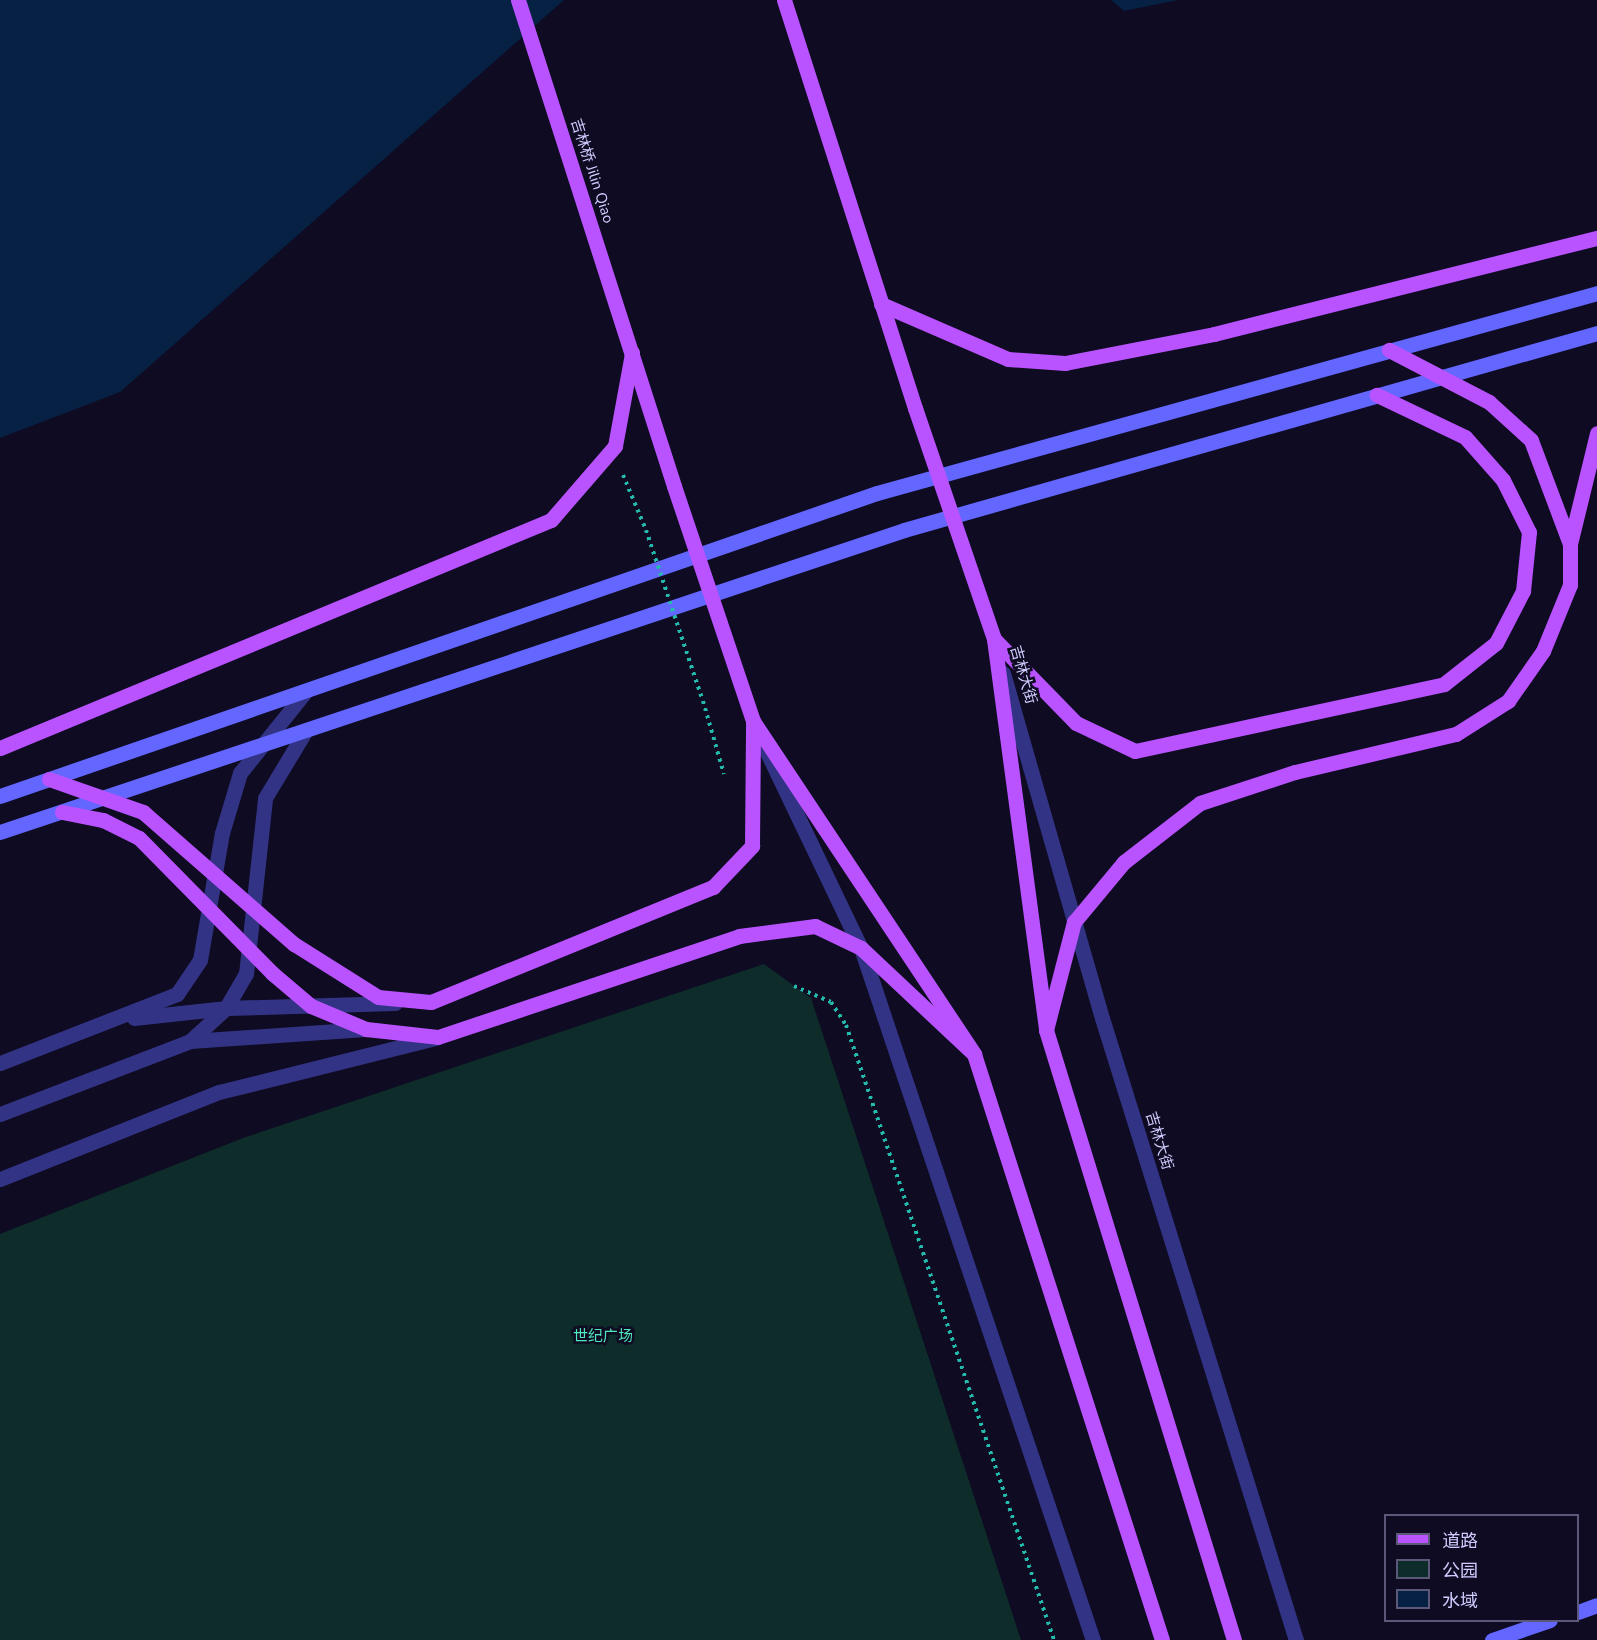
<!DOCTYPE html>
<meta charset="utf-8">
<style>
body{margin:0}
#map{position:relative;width:1597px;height:1640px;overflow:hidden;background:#0e0b22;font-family:"Nunito Sans","Noto Sans SC",sans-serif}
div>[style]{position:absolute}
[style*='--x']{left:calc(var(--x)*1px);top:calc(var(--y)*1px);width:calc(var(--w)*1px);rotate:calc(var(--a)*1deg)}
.green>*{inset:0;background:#0e2c2a}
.water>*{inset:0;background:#072145}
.path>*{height:4px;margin-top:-2px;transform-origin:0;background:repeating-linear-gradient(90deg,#24bbac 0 3px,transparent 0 7.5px)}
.service>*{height:15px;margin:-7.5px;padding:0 7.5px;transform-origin:7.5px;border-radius:7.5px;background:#333385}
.tertiary>*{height:15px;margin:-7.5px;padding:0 7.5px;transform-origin:7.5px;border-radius:7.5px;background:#333385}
.secondary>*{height:15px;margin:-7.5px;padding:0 7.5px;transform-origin:7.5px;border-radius:7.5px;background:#6366ff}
.primary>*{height:15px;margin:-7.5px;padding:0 7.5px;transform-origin:7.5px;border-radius:7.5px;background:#b853ff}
.path-bridge>*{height:4px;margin-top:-2px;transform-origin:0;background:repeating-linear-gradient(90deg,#24bbac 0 3px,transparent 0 7.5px)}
.primary-bridge>*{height:15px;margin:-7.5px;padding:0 7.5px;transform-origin:7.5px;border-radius:7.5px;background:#b853ff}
span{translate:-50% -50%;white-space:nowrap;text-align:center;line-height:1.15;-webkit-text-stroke:5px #0e0b22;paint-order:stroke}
.street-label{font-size:15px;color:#d0ccff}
.park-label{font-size:15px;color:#4fe8bc}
.legend{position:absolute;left:1384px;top:1514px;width:195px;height:108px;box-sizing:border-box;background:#0e0b22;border:2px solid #5c587a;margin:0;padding:8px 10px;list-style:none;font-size:18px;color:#d0ccff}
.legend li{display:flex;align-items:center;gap:12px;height:30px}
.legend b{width:30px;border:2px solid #5c587a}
</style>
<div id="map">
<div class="green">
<i style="clip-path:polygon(764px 964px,811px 998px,1021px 1640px,0 1640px,0 1234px,243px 1138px)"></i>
</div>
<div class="water">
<i style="clip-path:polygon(0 0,564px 0,120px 392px,0 438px)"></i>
<i style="clip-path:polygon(1111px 0,1178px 0,1124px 11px)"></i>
</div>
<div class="path">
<i style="--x:623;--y:475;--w:60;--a:67.3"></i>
<i style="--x:703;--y:701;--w:76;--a:74"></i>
<i style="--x:794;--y:986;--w:40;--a:23.4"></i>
<i style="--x:831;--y:1002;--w:27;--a:57"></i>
<i style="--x:846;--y:1025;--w:649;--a:71.31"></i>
</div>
<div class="service">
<i style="--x:134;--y:1018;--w:93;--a:-6.2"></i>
<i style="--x:226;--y:1008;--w:169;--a:-1.7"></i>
<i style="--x:190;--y:1041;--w:176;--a:-3.9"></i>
<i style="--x:0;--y:1063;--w:190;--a:-21.3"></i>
<i style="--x:177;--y:994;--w:41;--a:-55.9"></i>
<i style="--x:200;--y:960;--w:129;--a:-80.2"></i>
<i style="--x:222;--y:833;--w:63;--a:-73.3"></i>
<i style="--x:240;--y:773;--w:105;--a:-51.2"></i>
<i style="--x:0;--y:1114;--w:204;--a:-21"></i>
<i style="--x:190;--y:1041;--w:49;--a:-42.5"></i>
<i style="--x:226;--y:1008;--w:39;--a:-60"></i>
<i style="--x:246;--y:974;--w:177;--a:-83.8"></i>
<i style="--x:265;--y:798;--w:79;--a:-58.9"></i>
<i style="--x:0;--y:1179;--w:236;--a:-21.7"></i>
<i style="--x:219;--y:1092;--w:224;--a:-14"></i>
</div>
<div class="tertiary">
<i style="--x:1003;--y:673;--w:359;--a:74"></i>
<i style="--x:1102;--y:1018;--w:652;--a:72.68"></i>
<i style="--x:765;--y:748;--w:222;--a:64.4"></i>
<i style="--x:861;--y:948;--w:730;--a:71.47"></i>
</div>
<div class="secondary">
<i style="--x:0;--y:796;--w:928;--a:-19.06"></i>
<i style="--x:877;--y:493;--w:747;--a:-15.52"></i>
<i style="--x:0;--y:832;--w:953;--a:-18.47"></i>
<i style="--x:904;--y:530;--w:720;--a:-15.87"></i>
<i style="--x:1578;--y:1612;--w:20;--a:-20"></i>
<i style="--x:1492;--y:1640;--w:61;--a:-19"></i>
</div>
<div class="primary">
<i style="--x:518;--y:0;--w:510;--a:72.2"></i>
<i style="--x:784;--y:0;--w:429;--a:72.2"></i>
<i style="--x:881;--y:304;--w:138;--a:23.4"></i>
<i style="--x:1008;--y:359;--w:57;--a:4"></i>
<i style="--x:1065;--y:363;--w:152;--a:-11"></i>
<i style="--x:1214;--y:334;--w:395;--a:-14.1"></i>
<i style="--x:1570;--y:544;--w:114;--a:-76.3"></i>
<i style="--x:994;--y:639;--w:394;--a:82.4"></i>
<i style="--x:1046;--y:1030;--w:638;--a:72.87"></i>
<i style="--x:994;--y:639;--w:117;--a:45.7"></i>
<i style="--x:1076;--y:723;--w:65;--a:25.4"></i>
<i style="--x:1135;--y:751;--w:316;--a:-12.2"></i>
<i style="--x:1444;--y:684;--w:66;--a:-38.3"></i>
<i style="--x:1496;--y:643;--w:59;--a:-62.6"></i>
<i style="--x:1523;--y:591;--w:59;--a:-84.2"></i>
<i style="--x:1529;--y:532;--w:58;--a:-116.6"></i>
<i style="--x:1503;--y:480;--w:57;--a:-131.5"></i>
<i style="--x:1465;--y:437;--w:98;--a:-154.5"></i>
<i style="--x:753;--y:721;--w:400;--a:56.4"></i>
<i style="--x:974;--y:1054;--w:615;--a:72.21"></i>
<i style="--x:0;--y:748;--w:596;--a:-22.48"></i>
<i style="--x:551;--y:520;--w:98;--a:-49.1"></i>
<i style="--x:615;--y:446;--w:95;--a:-79.6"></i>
<i style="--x:49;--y:779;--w:100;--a:19.3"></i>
<i style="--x:143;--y:812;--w:201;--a:41.2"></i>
<i style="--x:294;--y:944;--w:99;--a:32.2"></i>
<i style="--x:378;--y:997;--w:53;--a:5.4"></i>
<i style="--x:431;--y:1002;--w:305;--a:-22.2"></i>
<i style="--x:713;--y:887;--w:57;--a:-46.4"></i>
<i style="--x:752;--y:846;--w:125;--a:-89.5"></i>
<i style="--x:62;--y:812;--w:42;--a:11"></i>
<i style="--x:103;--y:820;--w:40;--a:26.6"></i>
<i style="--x:139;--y:838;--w:190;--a:45.4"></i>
<i style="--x:272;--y:973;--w:51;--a:40.2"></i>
<i style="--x:311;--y:1006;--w:60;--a:22.7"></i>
<i style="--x:366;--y:1029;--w:72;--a:6.3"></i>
<i style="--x:438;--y:1037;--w:317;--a:-18.5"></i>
<i style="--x:739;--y:936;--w:77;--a:-7.5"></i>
<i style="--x:815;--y:926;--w:51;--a:25.6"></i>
<i style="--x:861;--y:948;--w:155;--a:43.2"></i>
<i style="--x:1046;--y:1030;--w:112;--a:-75.5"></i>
<i style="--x:1074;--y:922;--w:78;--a:-50.2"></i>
<i style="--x:1124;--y:862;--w:96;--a:-37.8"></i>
<i style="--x:1200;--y:803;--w:100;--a:-18.1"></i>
<i style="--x:1295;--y:772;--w:165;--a:-13.3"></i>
<i style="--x:1456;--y:734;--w:62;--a:-32.4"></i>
<i style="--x:1508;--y:701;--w:61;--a:-55"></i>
<i style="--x:1543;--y:651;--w:71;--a:-67.8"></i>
<i style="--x:1570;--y:585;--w:41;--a:-90"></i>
<i style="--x:1570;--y:544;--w:111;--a:-110.6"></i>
<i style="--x:1531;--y:440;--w:57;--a:-137.9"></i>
<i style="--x:1489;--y:402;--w:113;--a:-152.5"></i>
</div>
<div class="path-bridge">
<i style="--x:646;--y:530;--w:180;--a:71.6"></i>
</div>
<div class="primary-bridge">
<i style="--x:915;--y:408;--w:244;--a:71.1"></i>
<i style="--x:674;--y:486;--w:248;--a:71.4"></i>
</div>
<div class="street-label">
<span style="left:592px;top:171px;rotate:72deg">吉林桥 Jilin Qiao</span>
<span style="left:1023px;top:675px;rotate:74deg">吉林大街</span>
<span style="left:1159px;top:1141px;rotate:73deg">吉林大街</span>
</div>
<div class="park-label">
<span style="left:603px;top:1337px">世纪广场</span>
</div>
<ul class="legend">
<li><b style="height:8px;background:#b853ff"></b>道路</li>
<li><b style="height:16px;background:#0e2c2a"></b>公园</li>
<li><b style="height:16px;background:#072145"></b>水域</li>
</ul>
</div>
